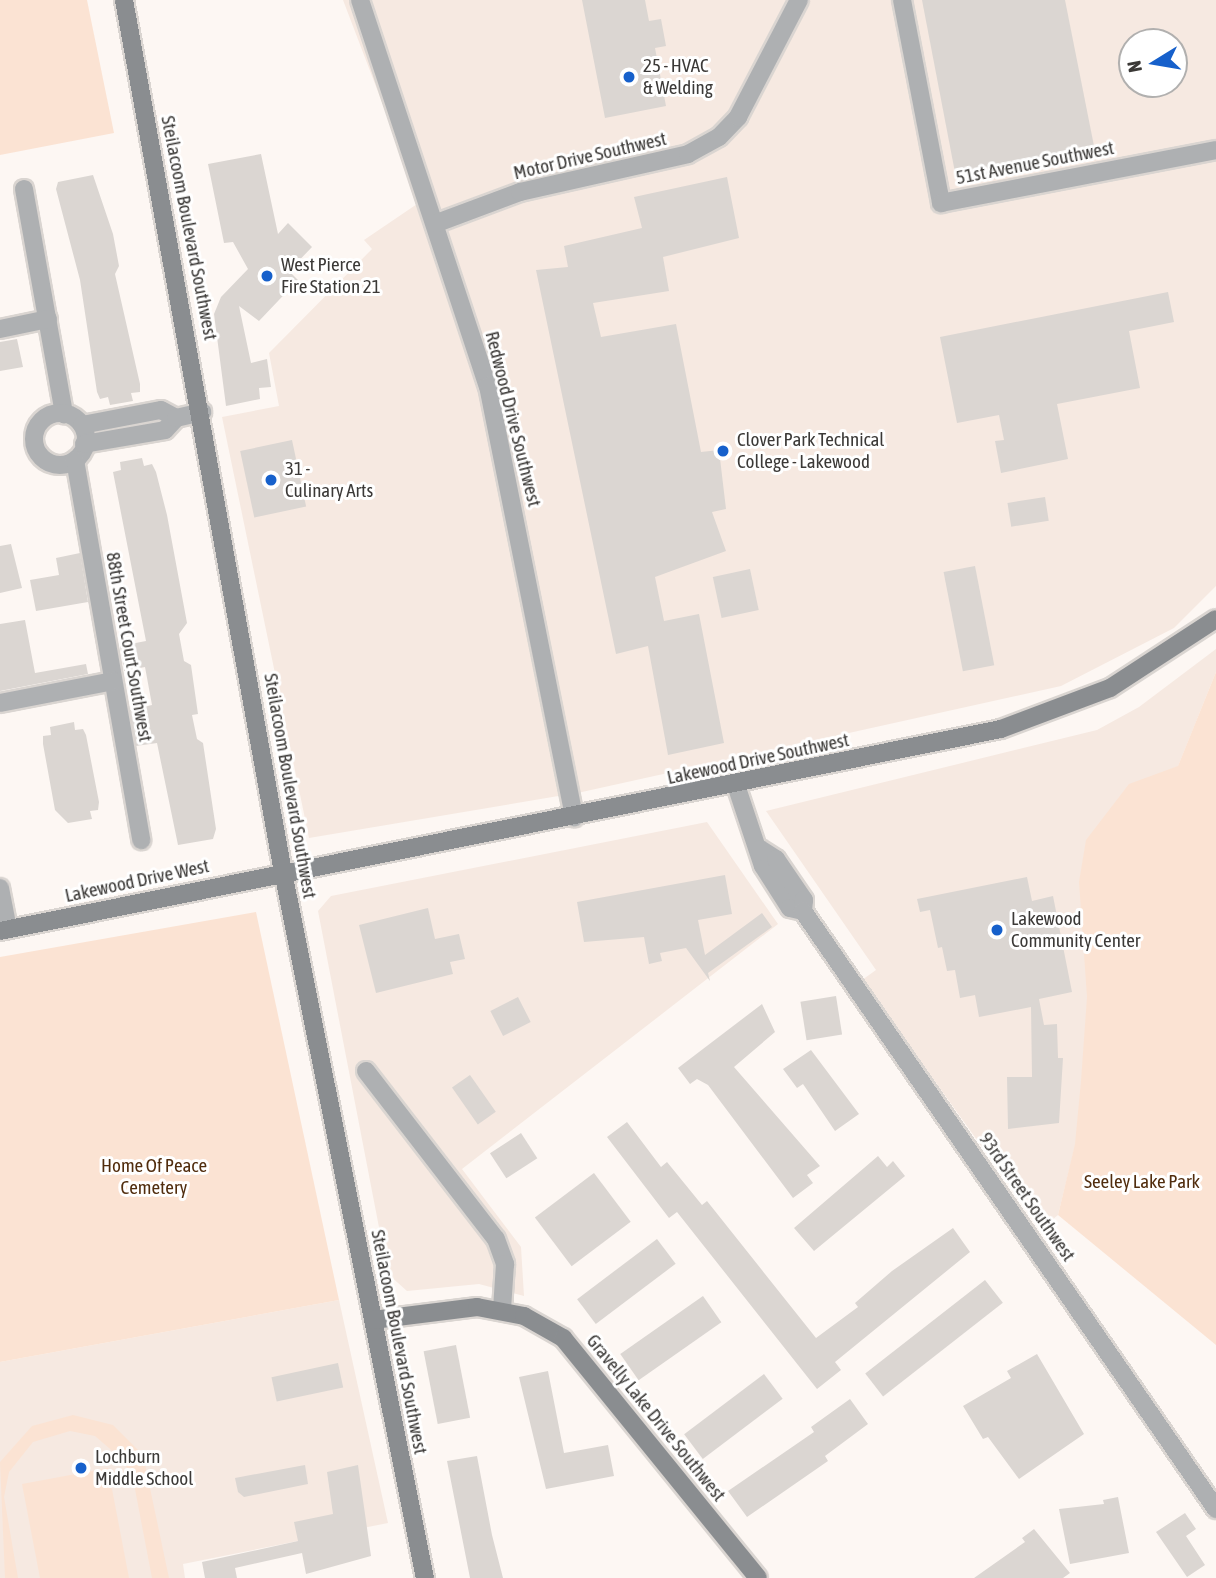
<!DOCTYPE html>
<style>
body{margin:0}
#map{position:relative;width:1216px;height:1578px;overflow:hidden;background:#fdf7f3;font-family:"Asap Condensed",sans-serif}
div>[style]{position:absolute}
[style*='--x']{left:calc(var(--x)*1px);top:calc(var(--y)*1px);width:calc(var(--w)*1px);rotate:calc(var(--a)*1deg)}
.built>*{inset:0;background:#f6e9e1}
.green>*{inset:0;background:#fbe3d3}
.building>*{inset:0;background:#dbd6d2;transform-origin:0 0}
.roads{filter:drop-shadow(2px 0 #dad5d1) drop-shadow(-2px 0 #dad5d1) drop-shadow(0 2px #dad5d1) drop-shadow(0 -2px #dad5d1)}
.street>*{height:18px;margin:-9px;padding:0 9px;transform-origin:9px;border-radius:9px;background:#aeb0b2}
.street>.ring{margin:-9px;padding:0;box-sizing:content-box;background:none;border:18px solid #aeb0b2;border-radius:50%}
.secondary>*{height:18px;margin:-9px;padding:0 9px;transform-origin:9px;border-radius:9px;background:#8a8d90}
.dots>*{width:19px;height:19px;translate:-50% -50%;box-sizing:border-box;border:4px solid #fff;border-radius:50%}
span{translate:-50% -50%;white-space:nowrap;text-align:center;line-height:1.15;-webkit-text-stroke:6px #fff;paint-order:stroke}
.poi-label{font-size:19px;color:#3b3937}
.left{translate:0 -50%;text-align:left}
.street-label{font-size:19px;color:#3b3937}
.park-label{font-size:19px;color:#512d0e}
.north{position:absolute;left:1118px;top:28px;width:70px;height:70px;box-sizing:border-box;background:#fff;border:2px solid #b1b0af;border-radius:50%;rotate:259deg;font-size:19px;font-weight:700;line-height:28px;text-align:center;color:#3b3937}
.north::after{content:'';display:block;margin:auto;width:24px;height:32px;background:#1660cb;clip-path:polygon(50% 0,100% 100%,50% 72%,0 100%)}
</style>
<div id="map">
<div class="built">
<i style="clip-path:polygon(evenodd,343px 0,1216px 0,1216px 586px,1174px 628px,1061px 686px,582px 792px,309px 838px,222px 417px,279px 406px,269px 353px,372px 249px,364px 240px,420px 202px,343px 0,1132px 42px,1174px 42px,1174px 84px,1132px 84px,1132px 42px)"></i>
<i style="clip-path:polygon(1216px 649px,1216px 672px,1154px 826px,1058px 1215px,1041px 1229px,862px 980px,876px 970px,766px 811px,1097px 730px,1139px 707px)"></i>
<i style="clip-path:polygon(707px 822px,778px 924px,462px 1169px,521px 1247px,524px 1296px,479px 1284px,407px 1291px,388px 1274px,318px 911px,331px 896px)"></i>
<i style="clip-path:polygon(339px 1300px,388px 1523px,183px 1564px,185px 1578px,0 1578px,0 1362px)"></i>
</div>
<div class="green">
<i style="clip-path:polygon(0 0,87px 0,114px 133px,0 155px)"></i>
<i style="clip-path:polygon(1216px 672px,1216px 1345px,1058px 1215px,1075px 1144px,1081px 1081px,1087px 997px,1079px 882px,1086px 840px,1129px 784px,1178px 766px)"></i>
<i style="clip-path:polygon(256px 912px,339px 1300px,0 1362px,0 957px)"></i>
<i style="clip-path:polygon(73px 1415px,113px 1425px,143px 1455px,169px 1578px,152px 1578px,134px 1484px,124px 1461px,95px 1436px,70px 1431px,33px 1442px,9px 1472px,4px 1497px,18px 1578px,5px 1578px,0 1462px,32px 1426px)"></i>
<i style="clip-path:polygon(108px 1468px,129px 1578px,40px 1578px,22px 1484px)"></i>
</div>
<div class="building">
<i style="clip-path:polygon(582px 0,645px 0,649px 21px,661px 19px,666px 46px,655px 48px,666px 106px,605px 118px)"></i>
<i style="clip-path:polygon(922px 0,1065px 0,1096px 156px,957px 183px)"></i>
<i style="clip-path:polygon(261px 154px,278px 234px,288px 223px,312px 247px,289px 271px,298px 280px,259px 321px,239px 306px,251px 363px,267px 359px,271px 387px,259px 388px,260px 399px,226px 406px,214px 314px,221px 297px,248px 269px,233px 242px,224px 243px,208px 164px)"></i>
<i style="clip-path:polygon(93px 175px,113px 234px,119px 266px,115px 274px,140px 384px,140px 392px,131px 393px,133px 401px,110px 405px,108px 397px,100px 399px,97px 392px,80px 280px,56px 189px,58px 182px)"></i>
<i style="clip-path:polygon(727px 177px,739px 238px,663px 257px,669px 291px,593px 303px,601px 337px,676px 324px,701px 452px,719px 450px,726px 509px,712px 512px,726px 551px,655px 577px,664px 621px,699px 614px,724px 743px,668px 755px,648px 646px,616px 654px,536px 270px,568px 267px,564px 246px,642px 228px,634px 197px)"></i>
<i style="clip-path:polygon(1168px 292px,1174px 322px,1129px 331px,1140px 388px,1057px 404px,1068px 459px,1001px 473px,995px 441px,1004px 440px,999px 415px,957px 423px,940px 337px)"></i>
<i style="clip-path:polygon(17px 339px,23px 367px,0 371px,0 342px)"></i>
<i style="left:292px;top:440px;width:68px;height:53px;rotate:78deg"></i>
<i style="clip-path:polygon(142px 458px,144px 466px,152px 464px,156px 472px,167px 515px,187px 623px,179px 634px,184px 661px,191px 665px,198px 714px,192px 715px,197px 739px,203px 743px,216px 829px,213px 839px,178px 845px,157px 743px,136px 746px,130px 710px,152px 705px,145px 667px,124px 671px,120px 646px,146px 641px,113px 472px,121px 470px,120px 462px)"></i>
<i style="left:1045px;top:497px;width:24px;height:38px;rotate:81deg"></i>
<i style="clip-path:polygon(11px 544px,22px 588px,0 593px,0 546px)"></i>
<i style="clip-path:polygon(80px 553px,88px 602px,36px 611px,30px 580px,59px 575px,56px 558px)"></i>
<i style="left:975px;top:566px;width:101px;height:32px;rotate:79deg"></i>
<i style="left:750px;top:569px;width:42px;height:38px;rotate:78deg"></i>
<i style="clip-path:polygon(25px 620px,35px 673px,86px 664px,88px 674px,0 691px,0 624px)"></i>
<i style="clip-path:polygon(74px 722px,75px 730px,83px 729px,86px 735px,99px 802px,98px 810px,90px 811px,92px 819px,68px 823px,55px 810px,43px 744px,43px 736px,51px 735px,50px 727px)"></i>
<i style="clip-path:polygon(725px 875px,732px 914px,698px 920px,705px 955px,762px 913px,772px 927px,708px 973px,710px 981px,686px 948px,660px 953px,662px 961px,649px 964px,644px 937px,584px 942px,577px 902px)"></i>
<i style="clip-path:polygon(1027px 877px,1032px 901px,1053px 896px,1072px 992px,1039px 999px,1044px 1025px,1057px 1024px,1058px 1058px,1063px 1058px,1059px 1123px,1008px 1129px,1007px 1077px,1032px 1077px,1031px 1007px,979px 1017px,975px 995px,960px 998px,955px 970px,947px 971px,942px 947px,938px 948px,930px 910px,920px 912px,917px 899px)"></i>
<i style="clip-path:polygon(428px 908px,435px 939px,459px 934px,465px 959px,450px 962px,453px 974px,376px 993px,359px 925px)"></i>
<i style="left:836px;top:996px;width:39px;height:36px;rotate:81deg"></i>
<i style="left:518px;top:997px;width:28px;height:31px;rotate:63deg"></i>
<i style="clip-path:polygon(762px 1004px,775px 1032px,734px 1067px,820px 1166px,807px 1175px,813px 1183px,793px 1198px,708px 1085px,697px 1079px,690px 1084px,678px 1068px)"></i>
<i style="clip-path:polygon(811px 1050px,859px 1114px,835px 1131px,803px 1084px,797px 1088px,783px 1069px)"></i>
<i style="left:470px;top:1075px;width:45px;height:22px;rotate:55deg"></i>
<i style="clip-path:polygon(627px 1122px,661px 1167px,667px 1162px,702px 1205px,707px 1201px,816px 1338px,858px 1307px,855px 1303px,892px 1271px,953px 1228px,970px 1252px,835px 1362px,841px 1370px,817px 1389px,677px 1212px,669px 1218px,607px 1137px)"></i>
<i style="left:521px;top:1133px;width:30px;height:37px;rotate:57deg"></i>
<i style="clip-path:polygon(878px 1156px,887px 1167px,893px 1161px,905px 1176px,814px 1251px,794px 1228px)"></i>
<i style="left:594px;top:1173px;width:61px;height:74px;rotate:53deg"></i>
<i style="left:657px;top:1239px;width:31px;height:100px;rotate:53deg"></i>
<i style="left:985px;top:1280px;width:29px;height:152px;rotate:52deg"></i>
<i style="left:703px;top:1296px;width:32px;height:101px;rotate:55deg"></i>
<i style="left:456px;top:1345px;width:74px;height:33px;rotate:79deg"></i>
<i style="clip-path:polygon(1037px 1354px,1084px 1434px,1019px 1479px,988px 1437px,983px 1439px,963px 1406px,1011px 1378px,1007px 1371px)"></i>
<i style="left:338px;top:1363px;width:25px;height:68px;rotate:78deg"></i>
<i style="clip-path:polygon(548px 1371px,564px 1453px,608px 1445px,614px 1476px,546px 1489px,519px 1377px)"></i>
<i style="left:764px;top:1374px;width:31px;height:100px;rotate:53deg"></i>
<i style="clip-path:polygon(850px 1399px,868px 1424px,825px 1456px,828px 1461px,747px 1517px,728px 1491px,814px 1432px,811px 1427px)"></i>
<i style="clip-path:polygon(477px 1456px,492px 1535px,503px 1578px,470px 1578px,447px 1461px)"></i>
<i style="clip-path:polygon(305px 1465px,308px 1484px,244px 1497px,238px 1492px,235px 1478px)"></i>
<i style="clip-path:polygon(358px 1465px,371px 1556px,306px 1574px,302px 1553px,235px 1568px,237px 1578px,205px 1578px,202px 1562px,298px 1541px,294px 1522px,333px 1514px,327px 1472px)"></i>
<i style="clip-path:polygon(1118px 1497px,1129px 1553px,1070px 1564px,1059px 1509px,1104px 1504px,1103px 1500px)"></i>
<i style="clip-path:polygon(1185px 1513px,1196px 1529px,1186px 1536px,1205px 1565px,1187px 1577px,1156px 1532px)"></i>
<i style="clip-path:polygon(1034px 1529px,1070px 1573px,1063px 1578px,974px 1578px,1025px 1542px,1022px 1538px)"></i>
</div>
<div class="roads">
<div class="street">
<i style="--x:360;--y:0;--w:407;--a:71.7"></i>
<i style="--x:488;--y:386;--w:440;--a:78.7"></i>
<i style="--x:902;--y:0;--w:207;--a:79.1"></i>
<i style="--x:941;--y:203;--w:280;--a:-10.9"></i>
<i style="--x:24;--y:189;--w:229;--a:79.9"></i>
<i style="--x:437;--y:223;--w:89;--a:-20.5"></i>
<i style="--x:520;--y:192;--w:172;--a:-12.7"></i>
<i style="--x:688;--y:154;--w:35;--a:-29"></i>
<i style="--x:719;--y:137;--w:28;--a:-46"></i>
<i style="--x:738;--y:117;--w:132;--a:-62.5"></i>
<i style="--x:0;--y:329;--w:49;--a:-11.8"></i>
<i class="ring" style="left:34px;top:413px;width:34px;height:34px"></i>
<i style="--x:82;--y:425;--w:80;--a:-10.8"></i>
<i style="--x:161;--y:410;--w:17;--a:28"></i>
<i style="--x:84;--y:444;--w:82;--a:-9.8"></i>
<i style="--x:165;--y:430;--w:16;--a:-47"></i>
<i style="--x:176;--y:418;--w:27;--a:-13"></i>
<i style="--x:75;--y:460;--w:386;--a:80.1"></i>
<i style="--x:0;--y:703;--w:115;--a:-11"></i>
<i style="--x:736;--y:785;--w:85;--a:71.6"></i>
<i style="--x:763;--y:866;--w:50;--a:57.3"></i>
<i style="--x:790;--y:908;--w:13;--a:13"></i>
<i style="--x:760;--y:849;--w:19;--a:32"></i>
<i style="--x:776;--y:859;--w:50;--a:55.7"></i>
<i style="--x:804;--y:900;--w:11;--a:95"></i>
<i style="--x:803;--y:911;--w:727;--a:55.37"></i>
<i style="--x:0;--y:888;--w:42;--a:79"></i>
<i style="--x:366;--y:1071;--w:212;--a:52.3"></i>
<i style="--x:496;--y:1239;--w:27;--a:70"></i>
<i style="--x:505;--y:1264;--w:45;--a:93.8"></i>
</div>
<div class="secondary">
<i style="--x:124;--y:0;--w:886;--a:79.67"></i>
<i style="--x:283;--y:872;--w:720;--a:78.63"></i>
<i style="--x:0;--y:931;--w:1021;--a:-11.41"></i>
<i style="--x:1001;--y:729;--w:116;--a:-20.6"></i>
<i style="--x:1110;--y:688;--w:126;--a:-33.1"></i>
<i style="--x:373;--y:1320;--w:105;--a:-7.1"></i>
<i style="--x:477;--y:1307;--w:48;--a:10.8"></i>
<i style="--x:524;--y:1316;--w:45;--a:29.4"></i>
<i style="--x:563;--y:1338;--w:309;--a:50.9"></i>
</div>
</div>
<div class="dots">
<i style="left:629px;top:77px;background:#1660cb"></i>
<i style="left:267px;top:276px;background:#1660cb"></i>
<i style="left:723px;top:451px;background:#1660cb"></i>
<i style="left:271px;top:480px;background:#1660cb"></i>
<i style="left:997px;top:930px;background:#1660cb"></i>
<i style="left:81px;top:1468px;background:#1660cb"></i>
</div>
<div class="poi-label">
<span class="left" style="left:643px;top:77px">25 - HVAC<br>&amp; Welding</span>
<span class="left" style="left:281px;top:276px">West Pierce<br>Fire Station 21</span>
<span class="left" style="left:737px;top:451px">Clover Park Technical<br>College - Lakewood</span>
<span class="left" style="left:285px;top:480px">31 -<br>Culinary Arts</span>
<span class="left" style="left:1011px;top:930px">Lakewood<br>Community Center</span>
<span class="left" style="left:95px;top:1468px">Lochburn<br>Middle School</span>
</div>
<div class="street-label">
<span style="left:590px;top:156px;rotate:-13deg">Motor Drive Southwest</span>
<span style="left:1035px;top:163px;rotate:-11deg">51st Avenue Southwest</span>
<span style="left:189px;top:228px;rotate:79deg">Steilacoom Boulevard Southwest</span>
<span style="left:513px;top:419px;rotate:76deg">Redwood Drive Southwest</span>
<span style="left:129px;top:647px;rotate:80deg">88th Street Court Southwest</span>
<span style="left:758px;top:759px;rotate:-12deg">Lakewood Drive Southwest</span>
<span style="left:290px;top:786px;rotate:80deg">Steilacoom Boulevard Southwest</span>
<span style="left:137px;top:881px;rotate:-12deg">Lakewood Drive West</span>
<span style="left:1027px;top:1197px;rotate:55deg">93rd Street Southwest</span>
<span style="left:399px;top:1342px;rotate:79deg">Steilacoom Boulevard Southwest</span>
<span style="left:656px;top:1418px;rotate:51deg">Gravelly Lake Drive Southwest</span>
</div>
<div class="park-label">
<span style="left:154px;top:1177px">Home Of Peace<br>Cemetery</span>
<span style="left:1142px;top:1182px">Seeley Lake Park</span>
</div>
<div class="north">N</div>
</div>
